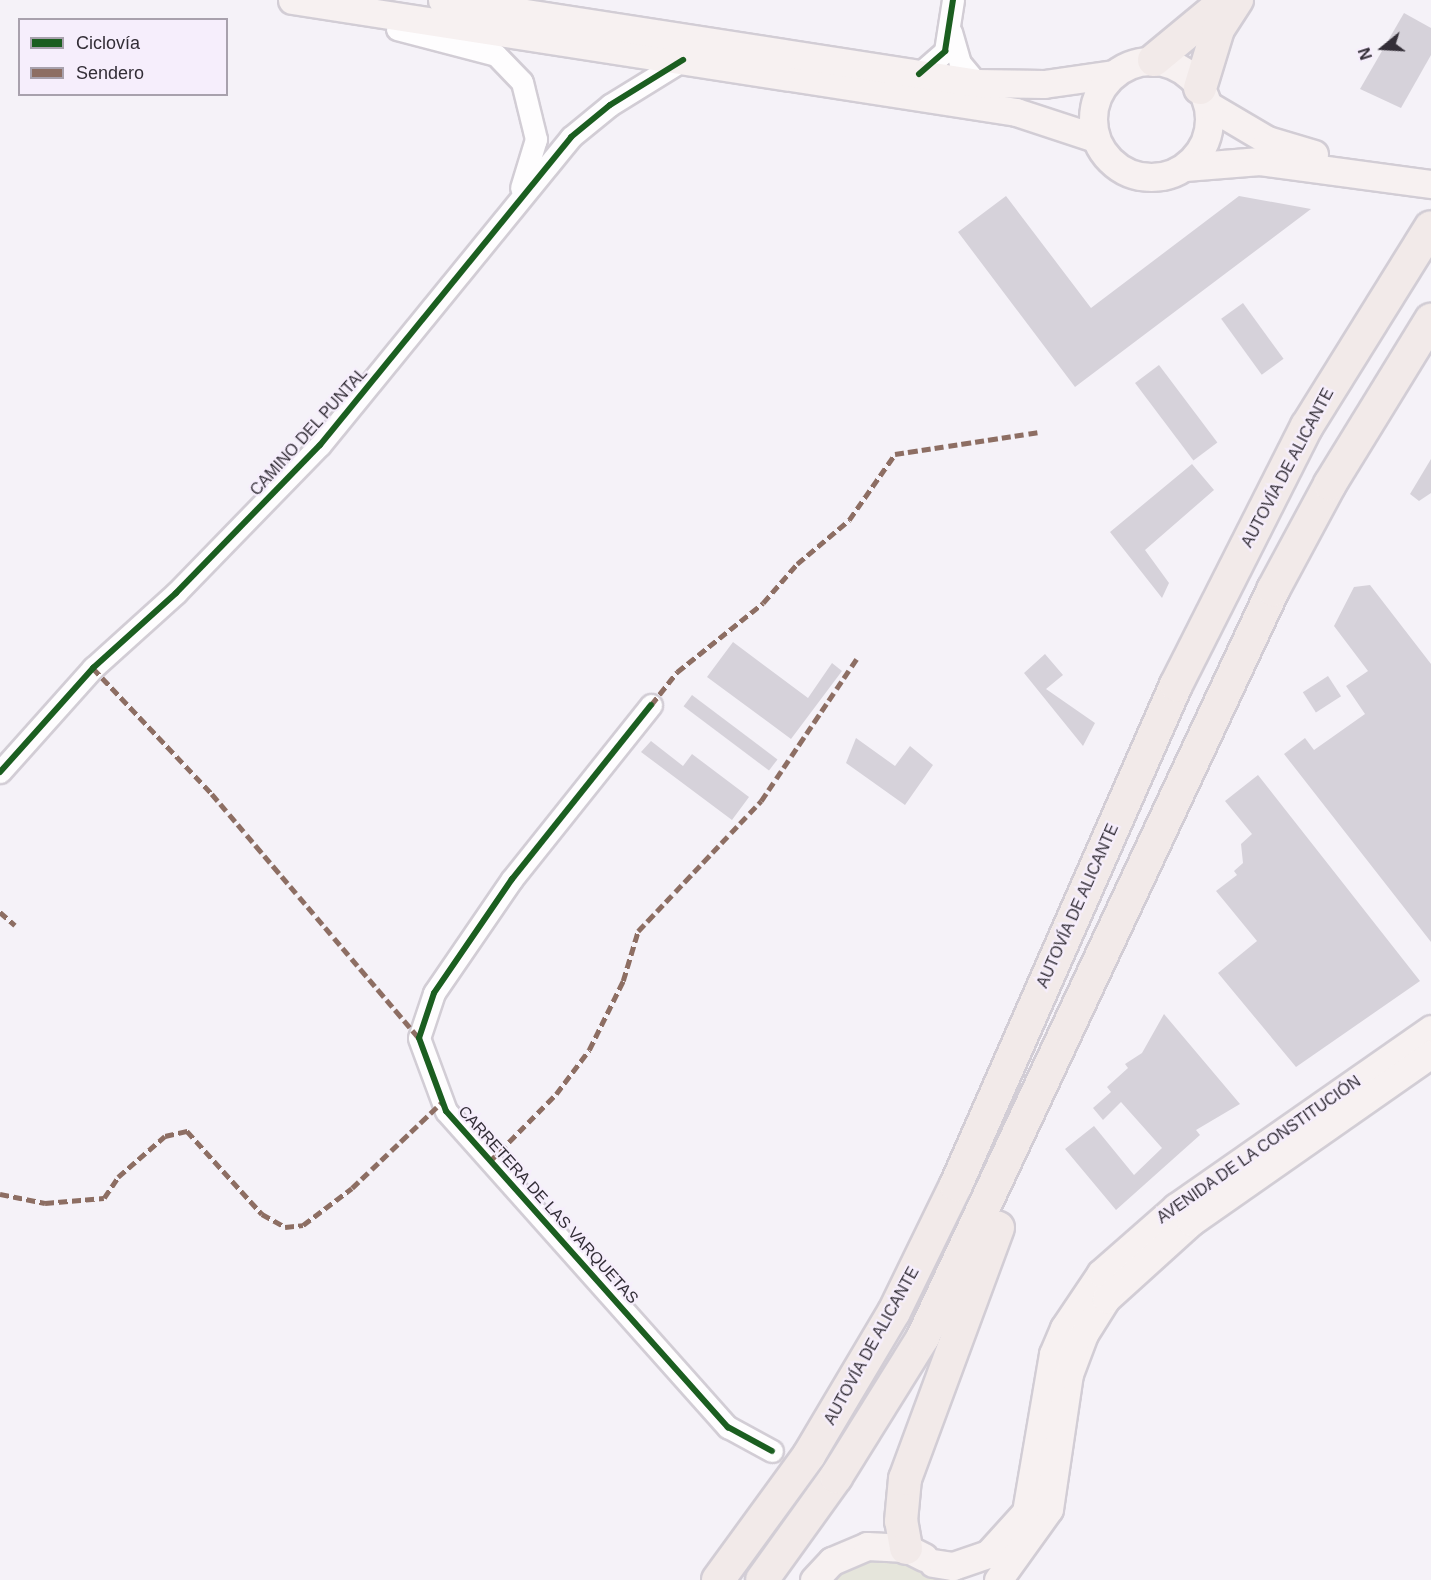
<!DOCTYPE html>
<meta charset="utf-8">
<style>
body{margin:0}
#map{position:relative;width:1431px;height:1580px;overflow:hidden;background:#f5f2f8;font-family:Arial,sans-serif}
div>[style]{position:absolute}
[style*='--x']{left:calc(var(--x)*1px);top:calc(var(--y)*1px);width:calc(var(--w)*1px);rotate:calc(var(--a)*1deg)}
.green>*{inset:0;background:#e5e5db}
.building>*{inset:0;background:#d6d2da;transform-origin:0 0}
.roads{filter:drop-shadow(2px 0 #d2cdd5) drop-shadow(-2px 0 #d2cdd5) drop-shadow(0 2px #d2cdd5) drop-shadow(0 -2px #d2cdd5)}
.minor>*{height:21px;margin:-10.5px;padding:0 10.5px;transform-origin:10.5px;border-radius:10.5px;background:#fefdfe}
.major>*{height:27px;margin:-13.5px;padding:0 13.5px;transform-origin:13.5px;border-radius:13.5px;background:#f7f1f1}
.major>.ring{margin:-13.5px;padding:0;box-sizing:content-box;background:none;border:27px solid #f7f1f1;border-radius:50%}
.highway>*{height:32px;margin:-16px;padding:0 16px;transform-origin:16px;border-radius:16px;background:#f2eae9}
.quiet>*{height:4.5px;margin-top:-2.25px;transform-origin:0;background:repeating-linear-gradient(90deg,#8d6e63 0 9px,transparent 0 13.5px)}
.cycleway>*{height:6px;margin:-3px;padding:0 3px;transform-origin:3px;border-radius:3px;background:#1b5e20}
span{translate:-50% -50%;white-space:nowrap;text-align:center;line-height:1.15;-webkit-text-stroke:4.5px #f6eefc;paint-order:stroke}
.street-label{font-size:16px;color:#332e37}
.legend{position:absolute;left:18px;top:18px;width:210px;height:78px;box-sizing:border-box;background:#f6eefc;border:2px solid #a8a1ad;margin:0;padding:8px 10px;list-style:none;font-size:18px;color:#332e37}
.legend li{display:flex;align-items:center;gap:12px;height:30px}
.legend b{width:30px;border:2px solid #a8a1ad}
.north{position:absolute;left:1353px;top:18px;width:60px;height:60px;-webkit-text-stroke:4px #f6eefc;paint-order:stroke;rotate:252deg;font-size:16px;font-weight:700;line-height:24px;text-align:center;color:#332e37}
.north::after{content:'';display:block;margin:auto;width:21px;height:27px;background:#332e37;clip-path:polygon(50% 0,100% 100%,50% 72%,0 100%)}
</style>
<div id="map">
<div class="green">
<i style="clip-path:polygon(867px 1546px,946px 1576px,948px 1580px,814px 1580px)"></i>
</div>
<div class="building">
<i style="clip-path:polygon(1404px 13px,1431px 28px,1431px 55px,1401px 108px,1360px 89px)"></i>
<i style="clip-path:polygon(1006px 196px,1091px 308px,1239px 196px,1311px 209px,1075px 387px,958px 232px)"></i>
<i style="left:1243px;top:303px;width:69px;height:27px;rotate:54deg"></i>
<i style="left:1159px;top:365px;width:97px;height:30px;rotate:53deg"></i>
<i style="clip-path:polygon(1431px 459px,1431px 493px,1419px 501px,1410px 494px)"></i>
<i style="clip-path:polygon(1192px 464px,1214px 490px,1145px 550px,1169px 583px,1162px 598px,1110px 532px)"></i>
<i style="clip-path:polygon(1370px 585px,1431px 664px,1431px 942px,1284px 754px,1305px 738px,1314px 750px,1365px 714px,1346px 686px,1368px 671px,1334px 626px,1354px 587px)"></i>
<i style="clip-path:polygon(733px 642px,808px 698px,832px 663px,842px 671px,791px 739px,707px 677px)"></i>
<i style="clip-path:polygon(1045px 654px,1063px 675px,1046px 689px,1095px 723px,1083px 746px,1024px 673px)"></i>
<i style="left:1328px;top:676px;width:24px;height:30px;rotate:57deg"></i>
<i style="left:692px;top:695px;width:107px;height:14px;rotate:37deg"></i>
<i style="clip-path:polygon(856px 738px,895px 766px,910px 746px,933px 765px,905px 805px,846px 763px)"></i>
<i style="clip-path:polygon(651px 741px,683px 766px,692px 754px,749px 797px,732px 820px,641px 752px)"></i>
<i style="clip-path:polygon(1258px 775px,1420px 981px,1296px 1067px,1218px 973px,1257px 941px,1216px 891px,1237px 875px,1234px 871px,1243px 863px,1241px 844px,1252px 834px,1225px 801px)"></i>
<i style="clip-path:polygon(1164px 1014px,1240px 1104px,1196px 1130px,1200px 1135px,1116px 1210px,1065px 1149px,1094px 1126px,1134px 1175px,1162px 1148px,1121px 1102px,1103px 1120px,1093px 1108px,1111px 1092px,1107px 1087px,1128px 1068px,1125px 1064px,1142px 1053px)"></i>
</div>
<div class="roads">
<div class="minor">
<i style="--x:397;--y:29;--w:102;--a:14.7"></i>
<i style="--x:496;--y:55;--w:37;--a:46"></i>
<i style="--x:522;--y:82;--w:59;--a:76.2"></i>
<i style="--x:536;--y:139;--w:51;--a:107"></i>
<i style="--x:951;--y:32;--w:32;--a:74"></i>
<i style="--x:960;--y:63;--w:26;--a:50"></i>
<i style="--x:919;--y:74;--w:35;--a:-41"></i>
<i style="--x:945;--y:51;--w:52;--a:-81.1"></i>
<i style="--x:651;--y:705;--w:223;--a:128.6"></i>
<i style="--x:512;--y:879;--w:138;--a:124.4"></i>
<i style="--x:434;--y:993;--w:47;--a:108.4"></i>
<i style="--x:419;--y:1038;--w:78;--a:69.7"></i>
<i style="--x:446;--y:1111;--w:424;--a:48.3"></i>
<i style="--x:728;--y:1427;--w:50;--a:28.6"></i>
<i style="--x:0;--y:772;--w:140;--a:-48.2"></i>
<i style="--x:93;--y:668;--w:112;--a:-42.1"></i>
<i style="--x:176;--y:593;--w:206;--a:-45.8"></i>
<i style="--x:320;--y:445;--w:397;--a:-50.8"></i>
<i style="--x:571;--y:137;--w:50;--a:-39.4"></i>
<i style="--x:610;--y:105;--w:86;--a:-31.7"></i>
</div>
<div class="major">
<i style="--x:292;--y:0;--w:733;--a:8.79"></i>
<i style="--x:1016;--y:112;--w:83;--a:18.2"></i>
<i style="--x:442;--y:0;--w:541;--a:8.82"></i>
<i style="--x:977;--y:83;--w:67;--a:0.9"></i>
<i style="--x:1044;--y:84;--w:70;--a:-8.2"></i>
<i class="ring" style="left:1093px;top:61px;width:89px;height:89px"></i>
<i style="--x:1208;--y:105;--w:69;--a:30.7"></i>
<i style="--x:1267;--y:140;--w:49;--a:16.6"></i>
<i style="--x:1185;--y:167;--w:75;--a:-4.6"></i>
<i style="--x:1260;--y:161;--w:173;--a:7.7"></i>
<i style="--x:933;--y:1563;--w:20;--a:9"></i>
<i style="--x:953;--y:1566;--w:37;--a:-19"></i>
<i style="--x:988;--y:1554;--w:57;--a:-47.9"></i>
<i style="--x:1026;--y:1512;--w:160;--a:-80.3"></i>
<i style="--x:1053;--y:1354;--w:28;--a:-67"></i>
<i style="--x:1064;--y:1328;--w:66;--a:-56.1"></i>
<i style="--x:1101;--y:1273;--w:100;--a:-41.3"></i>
<i style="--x:1176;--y:1207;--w:311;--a:-34.9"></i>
<i style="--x:814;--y:1580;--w:26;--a:-47"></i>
<i style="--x:832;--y:1561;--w:38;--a:-23"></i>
<i style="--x:867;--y:1546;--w:39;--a:3"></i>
<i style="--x:906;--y:1548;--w:20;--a:27"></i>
<i style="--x:998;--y:1580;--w:87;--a:-54.3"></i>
<i style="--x:1049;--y:1509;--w:136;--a:-81.6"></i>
<i style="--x:1069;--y:1374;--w:43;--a:-69.4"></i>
<i style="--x:1084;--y:1334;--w:41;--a:-57.8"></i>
<i style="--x:1106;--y:1299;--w:115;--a:-42.2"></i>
<i style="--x:1191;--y:1222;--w:293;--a:-35"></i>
</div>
<div class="highway">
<i style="--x:1154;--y:60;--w:89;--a:-39.6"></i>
<i style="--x:1200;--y:88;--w:62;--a:-73"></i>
<i style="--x:1218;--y:29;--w:35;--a:-57"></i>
<i style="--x:906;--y:1548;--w:27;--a:-100"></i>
<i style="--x:901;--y:1521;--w:42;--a:-84.6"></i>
<i style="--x:905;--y:1479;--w:268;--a:-69.7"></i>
<i style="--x:718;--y:1580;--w:155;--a:-53.9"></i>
<i style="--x:809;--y:1455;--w:166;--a:-59.3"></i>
<i style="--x:894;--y:1312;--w:141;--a:-64"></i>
<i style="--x:956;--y:1185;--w:546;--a:-66.25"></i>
<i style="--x:1176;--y:685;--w:290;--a:-63.2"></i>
<i style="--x:1307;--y:426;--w:234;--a:-58.1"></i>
<i style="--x:762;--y:1580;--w:127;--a:-54.3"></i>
<i style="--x:836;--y:1477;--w:165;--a:-58.1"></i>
<i style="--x:923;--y:1337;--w:825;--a:-64.89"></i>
<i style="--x:1273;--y:590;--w:120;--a:-61.7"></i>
<i style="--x:1330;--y:484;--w:193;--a:-58.4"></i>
</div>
</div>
<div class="quiet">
<i style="--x:93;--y:668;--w:173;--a:46.6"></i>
<i style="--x:212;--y:794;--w:320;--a:49.7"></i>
<i style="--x:651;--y:705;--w:42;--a:-51.8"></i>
<i style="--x:677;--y:672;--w:110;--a:-38.7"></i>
<i style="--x:763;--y:603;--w:52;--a:-48.9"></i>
<i style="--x:797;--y:564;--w:68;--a:-40.2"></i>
<i style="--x:849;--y:520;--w:80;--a:-55.1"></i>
<i style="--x:895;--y:454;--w:146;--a:-8.7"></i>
<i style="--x:0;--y:912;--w:20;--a:41"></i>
<i style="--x:490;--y:1161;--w:94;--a:-45.4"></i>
<i style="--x:556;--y:1094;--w:55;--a:-53.1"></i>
<i style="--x:589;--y:1050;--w:77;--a:-63.8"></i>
<i style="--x:623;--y:981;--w:52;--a:-73.3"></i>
<i style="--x:638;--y:931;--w:179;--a:-46.6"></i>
<i style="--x:761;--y:801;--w:172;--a:-56.1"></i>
<i style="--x:0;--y:1194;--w:46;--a:11.3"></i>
<i style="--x:45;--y:1203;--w:59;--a:-4.8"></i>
<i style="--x:104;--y:1198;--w:25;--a:-56"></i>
<i style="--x:118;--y:1177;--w:62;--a:-41.1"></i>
<i style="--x:165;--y:1136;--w:23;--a:-13"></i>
<i style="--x:187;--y:1131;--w:112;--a:47.9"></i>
<i style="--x:262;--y:1214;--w:26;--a:29"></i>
<i style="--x:285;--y:1227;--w:18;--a:-6"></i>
<i style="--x:303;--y:1225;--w:61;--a:-37.1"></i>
<i style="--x:352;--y:1188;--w:123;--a:-43.7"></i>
</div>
<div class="cycleway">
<i style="--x:919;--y:74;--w:35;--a:-41"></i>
<i style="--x:945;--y:51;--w:52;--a:-81.1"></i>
<i style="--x:651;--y:705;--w:223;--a:128.6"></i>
<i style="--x:512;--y:879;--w:138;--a:124.4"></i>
<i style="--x:434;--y:993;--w:47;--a:108.4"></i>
<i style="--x:419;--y:1038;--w:78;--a:69.7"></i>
<i style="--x:446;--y:1111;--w:424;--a:48.3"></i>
<i style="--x:728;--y:1427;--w:50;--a:28.6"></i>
<i style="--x:0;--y:772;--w:140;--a:-48.2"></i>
<i style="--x:93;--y:668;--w:112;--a:-42.1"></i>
<i style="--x:176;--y:593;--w:206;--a:-45.8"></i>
<i style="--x:320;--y:445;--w:397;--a:-50.8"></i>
<i style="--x:571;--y:137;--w:50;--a:-39.4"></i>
<i style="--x:610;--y:105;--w:86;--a:-31.7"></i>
</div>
<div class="street-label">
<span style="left:309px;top:432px;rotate:-48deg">CAMINO DEL PUNTAL</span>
<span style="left:1288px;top:468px;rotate:-62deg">AUTOVÍA DE ALICANTE</span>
<span style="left:1078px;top:906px;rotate:-66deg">AUTOVÍA DE ALICANTE</span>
<span style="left:1259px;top:1150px;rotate:-35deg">AVENIDA DE LA CONSTITUCIÓN</span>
<span style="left:548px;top:1205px;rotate:48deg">CARRETERA DE LAS VARQUETAS</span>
<span style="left:872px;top:1346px;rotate:-61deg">AUTOVÍA DE ALICANTE</span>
</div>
<ul class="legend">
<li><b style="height:8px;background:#1b5e20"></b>Ciclovía</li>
<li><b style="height:8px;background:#8d6e63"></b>Sendero</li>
</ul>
<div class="north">N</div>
</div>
